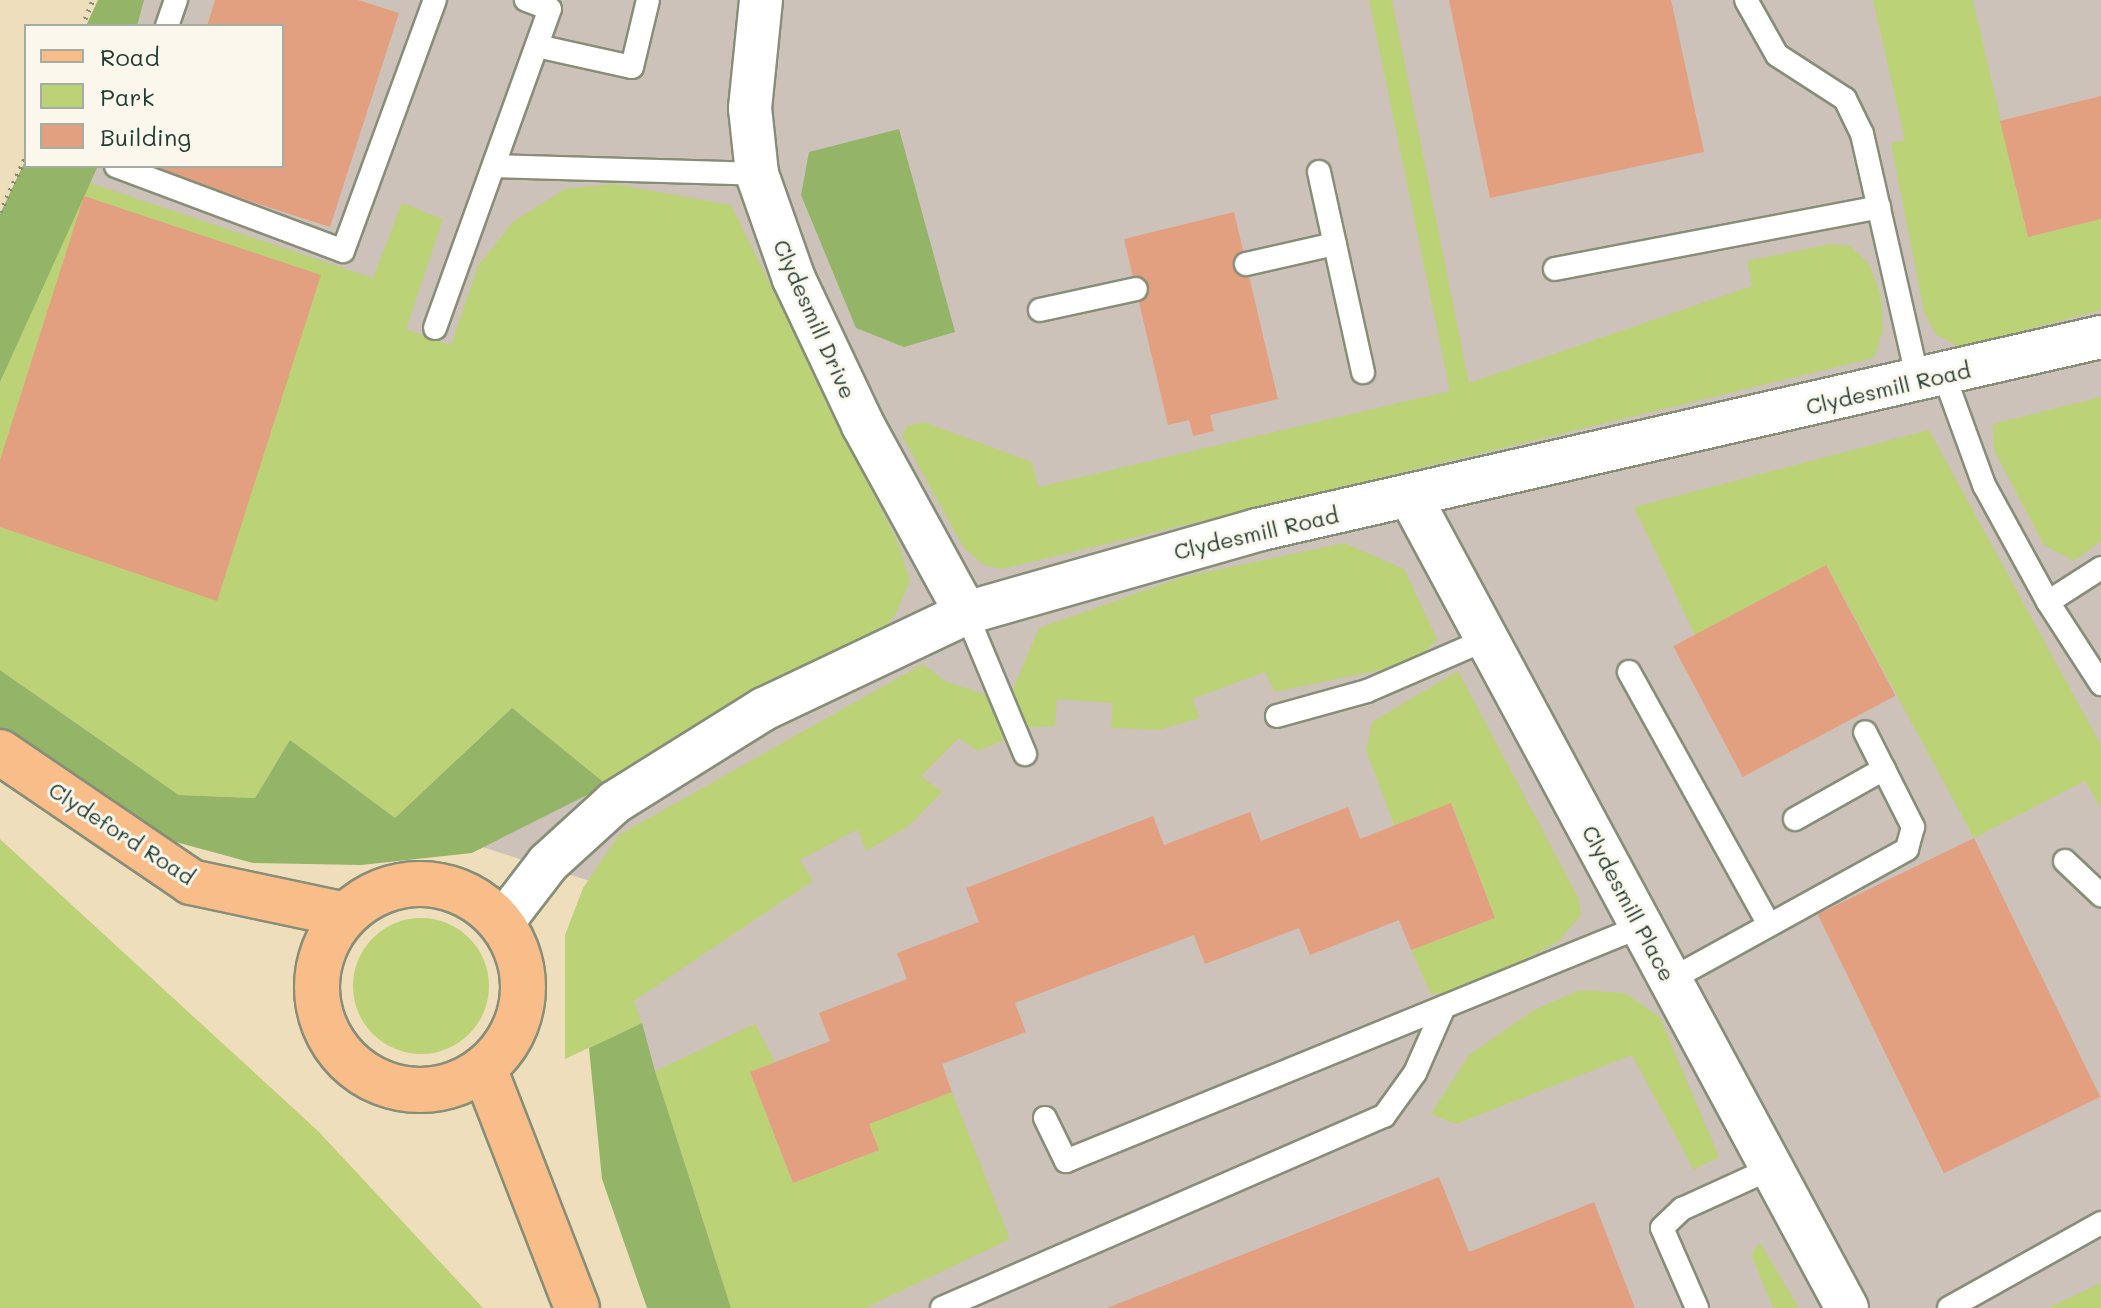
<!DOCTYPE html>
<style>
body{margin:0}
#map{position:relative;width:2101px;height:1308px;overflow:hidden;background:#efdebc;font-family:Mali,sans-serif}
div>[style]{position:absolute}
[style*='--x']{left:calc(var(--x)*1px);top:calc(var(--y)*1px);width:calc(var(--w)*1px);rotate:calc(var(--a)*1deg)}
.industrial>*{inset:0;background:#ccc2b9}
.green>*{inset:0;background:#bbd277}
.round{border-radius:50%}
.forest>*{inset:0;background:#94b468}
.building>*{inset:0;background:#e3a081;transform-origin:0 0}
.path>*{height:5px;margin-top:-2.5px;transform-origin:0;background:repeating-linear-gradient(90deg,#878e78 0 2px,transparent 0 8px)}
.roads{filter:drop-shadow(2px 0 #878e78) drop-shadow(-2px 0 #878e78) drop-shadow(0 2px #878e78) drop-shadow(0 -2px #878e78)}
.lane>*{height:22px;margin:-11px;padding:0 11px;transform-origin:11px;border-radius:11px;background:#fff}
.street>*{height:42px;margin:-21px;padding:0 21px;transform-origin:21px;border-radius:21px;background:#fff}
.primary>*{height:44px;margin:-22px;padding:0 22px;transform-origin:22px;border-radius:22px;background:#f8bd89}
.primary>.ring{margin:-22px;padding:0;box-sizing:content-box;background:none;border:44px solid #f8bd89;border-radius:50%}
span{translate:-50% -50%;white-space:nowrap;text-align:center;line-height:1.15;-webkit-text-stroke:6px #fbf7ec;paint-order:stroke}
.street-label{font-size:22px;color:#1f3d34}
.legend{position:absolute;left:24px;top:24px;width:260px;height:144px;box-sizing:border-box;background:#fbf7ec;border:2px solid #a3ada2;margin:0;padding:10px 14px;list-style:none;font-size:24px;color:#1f3d34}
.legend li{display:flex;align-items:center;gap:16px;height:40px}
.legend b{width:40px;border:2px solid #a3ada2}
</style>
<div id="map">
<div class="industrial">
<i style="clip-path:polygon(142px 0,2101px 0,2101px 1308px,731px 1308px,590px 881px,403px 822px,0 667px,0 379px,98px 166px,282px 166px,282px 26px,136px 26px)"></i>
</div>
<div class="green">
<i style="clip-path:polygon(1369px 0,1392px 0,1469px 383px,1752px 286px,1747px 261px,1831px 244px,1850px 246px,1869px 264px,1881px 296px,1883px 330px,1874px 358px,1003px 569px,984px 565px,964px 548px,902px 436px,907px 426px,924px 422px,1032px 462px,1038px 487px,1450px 391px)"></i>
<i style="clip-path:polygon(1873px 0,1973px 0,2028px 237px,2101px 219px,2101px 310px,1960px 347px,1936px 334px,1924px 312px,1891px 143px,1905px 140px)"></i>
<i style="clip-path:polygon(90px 183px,373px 278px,402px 203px,443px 219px,406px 329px,451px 345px,478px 266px,513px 222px,565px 189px,615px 184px,731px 205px,899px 545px,910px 581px,895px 616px,877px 634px,607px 785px,512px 708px,395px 818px,290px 740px,255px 798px,179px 795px,0 670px,0 382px)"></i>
<i style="clip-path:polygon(2101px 397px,2101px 541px,2074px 561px,2044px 545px,1994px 450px,1993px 424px)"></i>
<i style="clip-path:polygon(1929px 430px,2101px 745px,2101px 808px,2085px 781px,1974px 838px,1827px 566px,1695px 635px,1634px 507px)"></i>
<i style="clip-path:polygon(1344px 543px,1404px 569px,1437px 639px,1427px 650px,1389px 668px,1275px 692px,1265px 672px,1192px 699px,1200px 718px,1159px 730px,1111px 728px,1113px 703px,1057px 699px,1055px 726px,1025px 728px,1013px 689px,1039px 628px,1183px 577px)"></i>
<i style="clip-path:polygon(923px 664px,945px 681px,987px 695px,1004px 740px,978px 751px,959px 738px,921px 776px,942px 792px,909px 826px,866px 851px,858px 829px,800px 860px,813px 881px,634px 1001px,642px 1023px,565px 1059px,565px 935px,583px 888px,619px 835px)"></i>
<i style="clip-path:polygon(1458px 671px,1578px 897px,1581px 915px,1559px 941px,1464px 992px,1431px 994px,1411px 950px,1495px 918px,1452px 804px,1394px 825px,1366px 750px,1372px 722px)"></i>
<i style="clip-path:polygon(0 839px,318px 1131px,483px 1308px,0 1308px)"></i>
<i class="round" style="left:353px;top:918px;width:136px;height:136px"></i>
<i style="clip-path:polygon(1580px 990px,1625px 993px,1660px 1017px,1719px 1157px,1694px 1170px,1632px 1055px,1456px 1124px,1431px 1114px,1469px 1055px,1534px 1010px)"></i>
<i style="clip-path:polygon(755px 1024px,775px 1062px,750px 1072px,793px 1183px,878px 1150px,869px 1124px,952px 1092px,1010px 1239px,865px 1308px,731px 1308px,655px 1071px)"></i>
<i style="clip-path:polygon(1760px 1243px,1799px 1308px,1773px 1308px,1751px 1254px)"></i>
<i style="clip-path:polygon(2101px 1283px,2101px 1308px,2048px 1308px)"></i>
</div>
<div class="forest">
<i style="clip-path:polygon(98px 0,144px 0,137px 26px,86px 26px)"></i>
<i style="clip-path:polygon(899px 129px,955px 332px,904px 347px,856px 328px,801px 195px,809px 152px)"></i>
<i style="clip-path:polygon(26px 159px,26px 166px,98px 166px,0 382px,0 214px)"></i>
<i style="clip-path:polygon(0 670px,179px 795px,255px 798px,290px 740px,395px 818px,512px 708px,607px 785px,472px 853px,361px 865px,253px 863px,150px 835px,0 736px)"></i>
<i style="clip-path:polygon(642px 1023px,655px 1071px,731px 1308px,647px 1308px,602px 1179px,589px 1048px)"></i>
</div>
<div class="building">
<i style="clip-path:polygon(215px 0,358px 0,399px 13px,330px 227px,160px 172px,161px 166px,282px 166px,282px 26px,207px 26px)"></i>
<i style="clip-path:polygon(1449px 0,1671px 0,1704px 152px,1490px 198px)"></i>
<i style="clip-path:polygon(2101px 96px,2101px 219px,2028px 237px,2000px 121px)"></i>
<i style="clip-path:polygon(84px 196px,321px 275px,217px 601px,0 527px,0 460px)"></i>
<i style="clip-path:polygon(1234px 212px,1278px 399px,1210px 415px,1214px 431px,1193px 436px,1189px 420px,1168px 425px,1124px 239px)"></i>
<i style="left:1826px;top:565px;width:148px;height:173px;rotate:62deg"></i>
<i style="clip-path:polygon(1451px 803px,1495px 918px,1411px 950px,1399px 920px,1310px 955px,1299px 928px,1205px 964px,1194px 935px,1015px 1003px,1026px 1032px,942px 1064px,952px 1092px,869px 1124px,879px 1150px,793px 1183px,750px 1072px,830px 1041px,819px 1013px,907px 979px,897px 953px,979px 922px,966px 888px,1153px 816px,1164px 845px,1250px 812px,1261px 841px,1348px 807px,1360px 839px)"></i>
<i style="left:1974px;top:838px;width:288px;height:174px;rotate:64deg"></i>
<i style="clip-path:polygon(1439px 1177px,1469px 1252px,1594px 1202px,1635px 1308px,1107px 1308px)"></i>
</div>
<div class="path">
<i style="--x:82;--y:26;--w:28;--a:-67"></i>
<i style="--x:0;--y:212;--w:62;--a:-65.1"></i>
</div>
<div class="roads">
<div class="lane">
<i style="--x:1746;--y:0;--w:63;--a:60.6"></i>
<i style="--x:1777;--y:55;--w:81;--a:32.9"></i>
<i style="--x:1845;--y:99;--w:39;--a:64"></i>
<i style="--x:1862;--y:134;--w:253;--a:77.2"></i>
<i style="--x:167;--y:26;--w:28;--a:-71"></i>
<i style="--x:537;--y:46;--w:97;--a:12.5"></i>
<i style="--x:632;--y:67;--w:69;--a:-76.6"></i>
<i style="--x:116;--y:166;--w:242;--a:20.5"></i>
<i style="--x:343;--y:251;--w:267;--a:-69.9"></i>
<i style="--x:494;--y:166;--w:263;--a:1.7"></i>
<i style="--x:1319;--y:172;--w:205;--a:77.6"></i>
<i style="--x:1246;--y:264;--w:91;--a:-12.7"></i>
<i style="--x:1555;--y:269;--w:330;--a:-10.8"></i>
<i style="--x:1040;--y:310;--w:98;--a:-12.3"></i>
<i style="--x:435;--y:328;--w:339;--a:-70.2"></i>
<i style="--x:550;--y:9;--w:26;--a:-159"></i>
<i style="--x:1944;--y:375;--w:117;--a:70"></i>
<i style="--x:1984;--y:485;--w:133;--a:61.3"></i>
<i style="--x:2048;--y:602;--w:63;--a:-32.7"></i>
<i style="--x:2048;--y:602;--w:98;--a:57.1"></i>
<i style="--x:966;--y:613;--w:153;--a:67.3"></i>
<i style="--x:1629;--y:672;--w:289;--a:61"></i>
<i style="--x:1277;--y:716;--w:93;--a:-15.5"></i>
<i style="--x:1367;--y:691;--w:131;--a:-23.4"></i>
<i style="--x:1795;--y:819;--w:102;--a:-29.3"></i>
<i style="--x:2065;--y:861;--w:50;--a:43.4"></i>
<i style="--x:1670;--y:980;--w:271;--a:-28.9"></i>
<i style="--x:1907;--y:849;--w:23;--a:-75"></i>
<i style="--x:1913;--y:827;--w:106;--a:-116.8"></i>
<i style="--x:1045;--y:1118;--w:48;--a:64"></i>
<i style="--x:1066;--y:1161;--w:622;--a:-22.19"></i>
<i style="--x:942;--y:1308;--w:482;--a:-23.5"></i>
<i style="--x:1384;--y:1116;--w:53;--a:-54.2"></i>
<i style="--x:1415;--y:1073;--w:72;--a:-66.3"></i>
<i style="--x:1697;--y:1308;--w:87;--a:-113.6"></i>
<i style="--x:1662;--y:1228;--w:28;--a:-44"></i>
<i style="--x:1682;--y:1209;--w:99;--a:-24.5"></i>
<i style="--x:1949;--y:1308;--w:174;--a:-29.2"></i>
</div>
<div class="street">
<i style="--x:761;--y:0;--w:109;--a:95.8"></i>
<i style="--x:750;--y:108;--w:66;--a:83.9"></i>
<i style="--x:757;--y:174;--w:111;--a:70.6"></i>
<i style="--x:794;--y:279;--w:161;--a:64.7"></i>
<i style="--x:863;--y:425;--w:214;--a:61.3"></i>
<i style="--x:1411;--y:498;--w:920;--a:61.71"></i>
<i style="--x:502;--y:923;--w:76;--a:-52.5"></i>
<i style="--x:548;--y:863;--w:91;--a:-42.3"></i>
<i style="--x:615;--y:802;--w:176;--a:-32"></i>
<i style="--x:764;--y:709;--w:224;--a:-25.4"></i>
<i style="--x:966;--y:613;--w:303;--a:-15.9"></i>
<i style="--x:1257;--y:530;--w:866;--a:-12.88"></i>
</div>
<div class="primary">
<i style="--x:0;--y:752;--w:231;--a:34.2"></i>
<i style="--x:191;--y:882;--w:158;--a:12"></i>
<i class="ring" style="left:317px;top:884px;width:162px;height:162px"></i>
<i style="--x:484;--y:1068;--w:257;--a:68.8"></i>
</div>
</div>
<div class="street-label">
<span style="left:815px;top:319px;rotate:66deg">Clydesmill Drive</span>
<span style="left:1888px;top:388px;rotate:-13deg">Clydesmill Road</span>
<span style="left:1256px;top:533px;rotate:-13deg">Clydesmill Road</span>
<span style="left:122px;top:833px;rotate:33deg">Clydeford Road</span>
<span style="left:1629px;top:903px;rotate:62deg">Clydesmill Place</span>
</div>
<ul class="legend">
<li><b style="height:10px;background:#f8bd89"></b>Road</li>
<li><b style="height:22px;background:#bbd277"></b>Park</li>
<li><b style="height:22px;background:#e3a081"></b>Building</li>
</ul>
</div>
